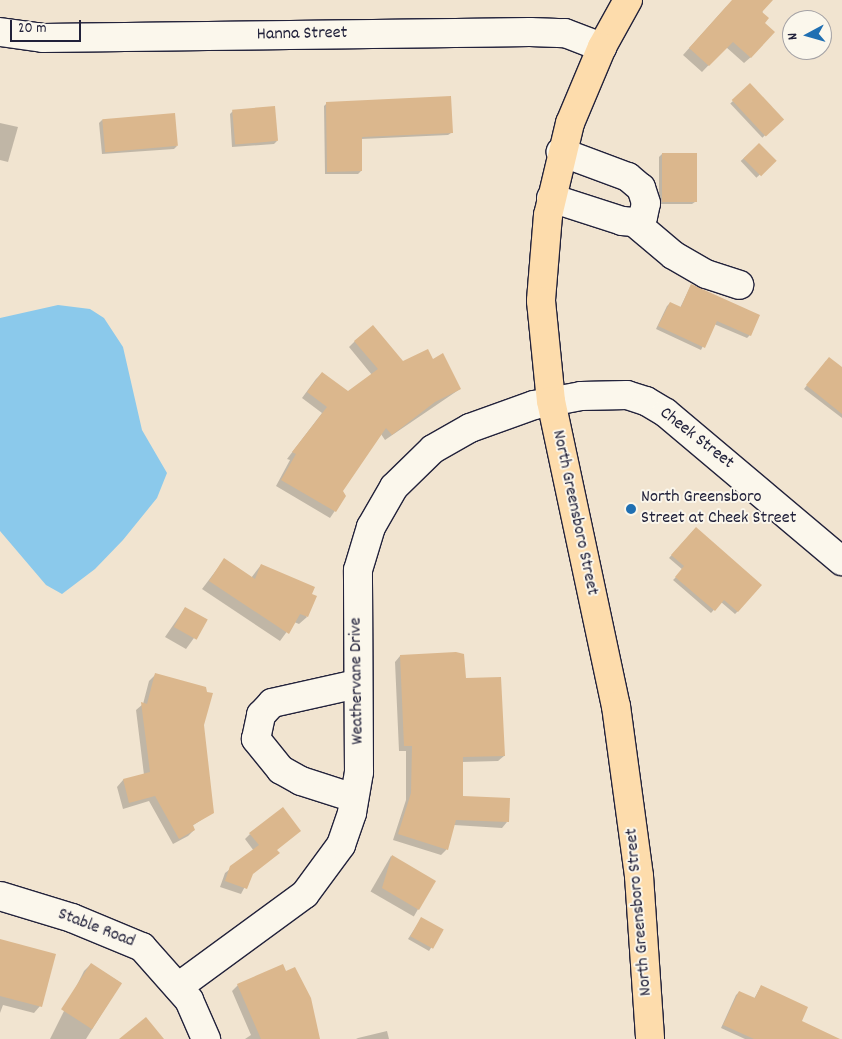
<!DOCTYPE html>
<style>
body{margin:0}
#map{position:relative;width:842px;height:1039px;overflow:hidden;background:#f1e4d0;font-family:Dekko,sans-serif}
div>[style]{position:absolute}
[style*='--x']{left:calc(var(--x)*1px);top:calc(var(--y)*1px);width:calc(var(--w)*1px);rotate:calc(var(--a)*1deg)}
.water>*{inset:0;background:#8bc9eb}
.shadow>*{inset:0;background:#0003;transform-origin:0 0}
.building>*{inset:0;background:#dbb78d;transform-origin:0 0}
.roads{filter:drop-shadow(1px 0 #22223b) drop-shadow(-1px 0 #22223b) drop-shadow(0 1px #22223b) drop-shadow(0 -1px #22223b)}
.minor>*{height:28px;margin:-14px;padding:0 14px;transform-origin:14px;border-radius:14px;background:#fbf7ec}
.major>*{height:28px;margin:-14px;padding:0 14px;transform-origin:14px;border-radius:14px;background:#fddcac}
.dots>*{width:14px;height:14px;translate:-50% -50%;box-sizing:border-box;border:2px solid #fbf7ec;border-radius:50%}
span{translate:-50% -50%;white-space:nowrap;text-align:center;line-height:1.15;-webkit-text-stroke:4px #fbf7ec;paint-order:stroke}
.street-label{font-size:18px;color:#22223b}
.poi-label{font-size:18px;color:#22223b}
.left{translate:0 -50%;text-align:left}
.north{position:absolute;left:782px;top:10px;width:50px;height:50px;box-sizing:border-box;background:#fbf7ec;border:1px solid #a4a2a5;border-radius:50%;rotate:264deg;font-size:14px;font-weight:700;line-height:20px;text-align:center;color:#22223b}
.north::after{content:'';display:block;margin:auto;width:18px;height:22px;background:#1f6fb2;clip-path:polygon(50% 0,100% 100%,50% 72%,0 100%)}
.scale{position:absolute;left:10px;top:20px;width:71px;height:22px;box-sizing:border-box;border:2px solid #22223b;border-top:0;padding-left:6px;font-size:15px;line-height:18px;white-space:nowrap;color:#22223b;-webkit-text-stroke:4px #fbf7ec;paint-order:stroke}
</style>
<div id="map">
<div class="water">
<i style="clip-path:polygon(58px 305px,90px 309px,104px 318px,123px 347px,142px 430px,167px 473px,157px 498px,123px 540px,95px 569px,62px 594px,46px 585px,0 531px,0 318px)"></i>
</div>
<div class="shadow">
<i style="clip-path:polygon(740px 0,762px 0,763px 23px,751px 57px,744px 63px,726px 47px,702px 72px,683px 55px,726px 7px)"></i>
<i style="left:750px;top:85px;width:47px;height:27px;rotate:47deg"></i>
<i style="clip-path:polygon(327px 103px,451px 133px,448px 135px,361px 139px,361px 171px,358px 174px,325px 174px,324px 106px)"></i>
<i style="clip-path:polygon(233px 111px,277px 141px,274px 144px,232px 147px,230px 114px)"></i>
<i style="clip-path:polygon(102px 120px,177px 146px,174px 149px,102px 154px,99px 123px)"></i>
<i style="clip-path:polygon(0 123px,18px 127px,8px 162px,0 160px)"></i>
<i style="left:759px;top:144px;width:23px;height:25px;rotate:47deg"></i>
<i style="clip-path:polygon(662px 154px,695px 202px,692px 204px,659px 204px,659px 157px)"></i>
<i style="clip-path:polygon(691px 285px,750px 335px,747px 338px,714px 324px,701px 350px,656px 329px,667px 306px,670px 303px,680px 308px)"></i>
<i style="clip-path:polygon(355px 341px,403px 363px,432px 360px,460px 389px,385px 440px,381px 434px,342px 491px,345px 496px,330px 518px,276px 486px,290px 460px,287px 459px,322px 413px,302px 398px,316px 379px,322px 373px,348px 393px,372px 375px,349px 347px)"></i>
<i style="clip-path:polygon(826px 361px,842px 370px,842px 418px,804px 389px)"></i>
<i style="clip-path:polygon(693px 531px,738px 611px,735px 614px,721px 602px,711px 613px,673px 580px,683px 570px,669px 558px)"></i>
<i style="clip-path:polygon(224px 560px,251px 578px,261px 565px,307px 617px,299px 624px,294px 622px,280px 641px,202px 589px)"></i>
<i style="clip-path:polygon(185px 608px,207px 620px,186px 649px,165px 637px)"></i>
<i style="clip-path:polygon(400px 656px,504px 756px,498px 761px,462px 762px,462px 797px,507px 822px,502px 828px,454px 825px,446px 850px,441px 855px,393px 840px,406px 800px,406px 751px,399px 751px,395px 662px)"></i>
<i style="clip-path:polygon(155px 675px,203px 725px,213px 812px,192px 826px,194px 830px,188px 836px,173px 844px,149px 801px,123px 809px,117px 787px,123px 780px,144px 775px,136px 710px,143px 704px,149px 681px)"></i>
<i style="clip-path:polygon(250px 834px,276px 850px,251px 875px,241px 894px,220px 887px,225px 873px,254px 851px,245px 839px)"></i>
<i style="left:391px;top:856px;width:50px;height:41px;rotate:30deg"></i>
<i style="clip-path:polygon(419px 922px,442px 931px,429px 951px,408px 939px)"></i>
<i style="clip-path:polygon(0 940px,40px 1006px,34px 1013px,3px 1005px,0 1013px)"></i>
<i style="clip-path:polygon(91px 964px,121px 983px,86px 1039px,50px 1039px,84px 971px)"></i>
<i style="clip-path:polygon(238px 985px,319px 1039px,245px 1039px,251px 1035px,232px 991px)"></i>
<i style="clip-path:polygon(761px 986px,800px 1022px,810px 1039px,745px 1039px,721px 1028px,736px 995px,739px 992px,754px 999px)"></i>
<i style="clip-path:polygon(387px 1031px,389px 1039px,356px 1039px,358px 1038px)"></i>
</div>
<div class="building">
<i style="clip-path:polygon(732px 0,773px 0,762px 12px,769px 18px,765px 23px,775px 32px,751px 58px,733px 42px,709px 66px,689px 48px)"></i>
<i style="left:750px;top:83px;width:50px;height:25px;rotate:47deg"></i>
<i style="clip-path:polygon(451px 96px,453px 133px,362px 137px,362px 171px,327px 172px,326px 102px)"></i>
<i style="left:275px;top:106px;width:35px;height:43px;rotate:85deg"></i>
<i style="left:175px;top:113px;width:33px;height:73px;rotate:85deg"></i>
<i style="left:759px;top:143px;width:25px;height:22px;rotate:45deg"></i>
<i style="left:662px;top:153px;width:35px;height:49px"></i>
<i style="clip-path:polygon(691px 284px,760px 315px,751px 336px,717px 321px,705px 348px,658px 326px,670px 302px,681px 307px)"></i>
<i style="clip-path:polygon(373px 325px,403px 361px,428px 349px,433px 359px,443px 353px,461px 389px,435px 402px,392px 435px,386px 428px,343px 491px,346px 496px,336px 512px,281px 480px,296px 454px,292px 452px,327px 407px,307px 392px,322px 372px,348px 391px,378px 369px,354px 341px)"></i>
<i style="clip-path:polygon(829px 357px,842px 367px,842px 414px,806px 385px)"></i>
<i style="clip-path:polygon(696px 527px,762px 585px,738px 612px,724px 600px,715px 611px,675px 577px,684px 566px,671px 555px)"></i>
<i style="clip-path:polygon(224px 558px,255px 579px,261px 564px,315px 587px,312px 594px,317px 596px,308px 617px,300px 614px,289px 634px,209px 581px)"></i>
<i style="left:185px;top:607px;width:26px;height:23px;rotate:29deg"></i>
<i style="clip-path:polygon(456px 652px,464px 654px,466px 678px,501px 677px,505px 756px,463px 757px,463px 796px,510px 798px,509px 822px,456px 820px,448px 850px,398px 834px,411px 793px,412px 746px,404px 746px,400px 655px)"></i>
<i style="clip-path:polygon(155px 673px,206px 687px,207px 692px,213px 693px,204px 725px,214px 813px,193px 825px,195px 830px,179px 839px,155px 796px,129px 803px,123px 779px,150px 772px,141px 702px,147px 704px)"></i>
<i style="clip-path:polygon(283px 807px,301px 831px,277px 850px,280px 853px,253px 874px,247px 889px,225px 881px,230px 866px,259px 845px,249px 833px)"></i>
<i style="clip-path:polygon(392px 855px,436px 881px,419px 910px,382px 888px)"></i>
<i style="left:421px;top:917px;width:26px;height:22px;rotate:29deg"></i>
<i style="clip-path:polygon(0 939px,56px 954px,42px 1007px,0 996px)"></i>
<i style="left:91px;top:963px;width:37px;height:55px;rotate:33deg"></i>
<i style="clip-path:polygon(283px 964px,286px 971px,295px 967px,311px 998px,320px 1039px,261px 1039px,237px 984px)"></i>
<i style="clip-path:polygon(761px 985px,808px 1007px,802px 1021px,840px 1039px,754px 1039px,723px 1025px,739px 991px,755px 998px)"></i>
<i style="clip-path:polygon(146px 1017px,164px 1039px,119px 1039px)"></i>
</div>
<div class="roads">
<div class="minor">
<i style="--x:0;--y:32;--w:43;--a:7.9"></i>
<i style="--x:43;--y:38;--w:487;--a:-0.7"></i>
<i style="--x:530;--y:32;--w:35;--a:2"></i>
<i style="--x:565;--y:33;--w:40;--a:21"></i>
<i style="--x:551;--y:198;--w:75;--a:17.9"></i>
<i style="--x:622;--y:221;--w:12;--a:5"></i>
<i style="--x:634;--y:222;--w:10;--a:-29"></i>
<i style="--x:643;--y:217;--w:14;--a:-78"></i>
<i style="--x:646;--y:203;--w:16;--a:-108"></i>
<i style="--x:641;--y:188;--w:17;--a:-140"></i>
<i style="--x:628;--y:177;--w:72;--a:-159.5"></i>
<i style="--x:634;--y:222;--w:51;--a:40.2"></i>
<i style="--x:673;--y:255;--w:38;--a:30"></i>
<i style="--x:706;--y:274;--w:35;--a:18"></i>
<i style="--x:354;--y:798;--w:56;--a:-162.2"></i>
<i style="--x:301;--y:781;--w:23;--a:-151"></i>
<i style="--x:281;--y:770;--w:40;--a:-129"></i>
<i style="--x:256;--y:739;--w:25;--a:-78"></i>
<i style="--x:261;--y:715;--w:16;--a:-47"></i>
<i style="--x:272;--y:703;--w:87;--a:-12.6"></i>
<i style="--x:0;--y:896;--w:75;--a:17"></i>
<i style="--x:72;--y:918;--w:76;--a:22.5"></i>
<i style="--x:142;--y:947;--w:71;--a:48.4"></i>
<i style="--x:189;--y:1000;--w:43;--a:66.4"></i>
<i style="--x:178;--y:987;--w:157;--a:-36.2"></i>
<i style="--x:305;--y:894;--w:61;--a:-53.7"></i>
<i style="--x:341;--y:845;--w:34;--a:-71"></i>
<i style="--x:352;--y:813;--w:42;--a:-80.3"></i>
<i style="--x:359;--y:772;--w:202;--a:-90.3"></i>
<i style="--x:358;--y:570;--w:45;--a:-73.2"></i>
<i style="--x:371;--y:527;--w:46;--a:-60.1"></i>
<i style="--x:394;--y:487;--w:54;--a:-44.3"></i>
<i style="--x:433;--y:449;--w:43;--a:-29.6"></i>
<i style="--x:470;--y:428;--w:68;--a:-19.8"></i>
<i style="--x:534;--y:405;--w:48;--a:-10.8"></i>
<i style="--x:581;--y:396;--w:46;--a:-1.2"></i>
<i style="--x:627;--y:395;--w:20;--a:18"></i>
<i style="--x:646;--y:401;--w:23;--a:31"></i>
<i style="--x:666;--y:413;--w:230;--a:40.1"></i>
</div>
<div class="major">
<i style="--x:628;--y:0;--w:54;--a:119"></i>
<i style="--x:602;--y:47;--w:82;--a:112.8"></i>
<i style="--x:570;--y:123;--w:95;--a:103.4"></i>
<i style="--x:548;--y:215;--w:86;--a:94.7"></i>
<i style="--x:541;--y:301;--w:100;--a:84.3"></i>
<i style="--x:551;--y:401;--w:312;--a:78"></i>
<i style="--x:616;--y:706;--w:172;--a:82.3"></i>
<i style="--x:639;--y:876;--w:163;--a:86.1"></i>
</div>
</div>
<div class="dots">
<i style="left:631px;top:509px;background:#1f6fb2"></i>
</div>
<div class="street-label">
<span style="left:302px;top:35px;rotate:-1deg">Hanna Street</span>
<span style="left:696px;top:439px;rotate:38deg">Cheek Street</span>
<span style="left:574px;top:513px;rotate:78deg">North Greensboro Street</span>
<span style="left:358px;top:681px;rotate:-91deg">Weathervane Drive</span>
<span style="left:640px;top:912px;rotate:-95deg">North Greensboro Street</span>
<span style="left:96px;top:929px;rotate:21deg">Stable Road</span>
</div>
<div class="poi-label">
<span class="left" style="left:641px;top:509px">North Greensboro<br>Street at Cheek Street</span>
</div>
<div class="north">N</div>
<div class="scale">20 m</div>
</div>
